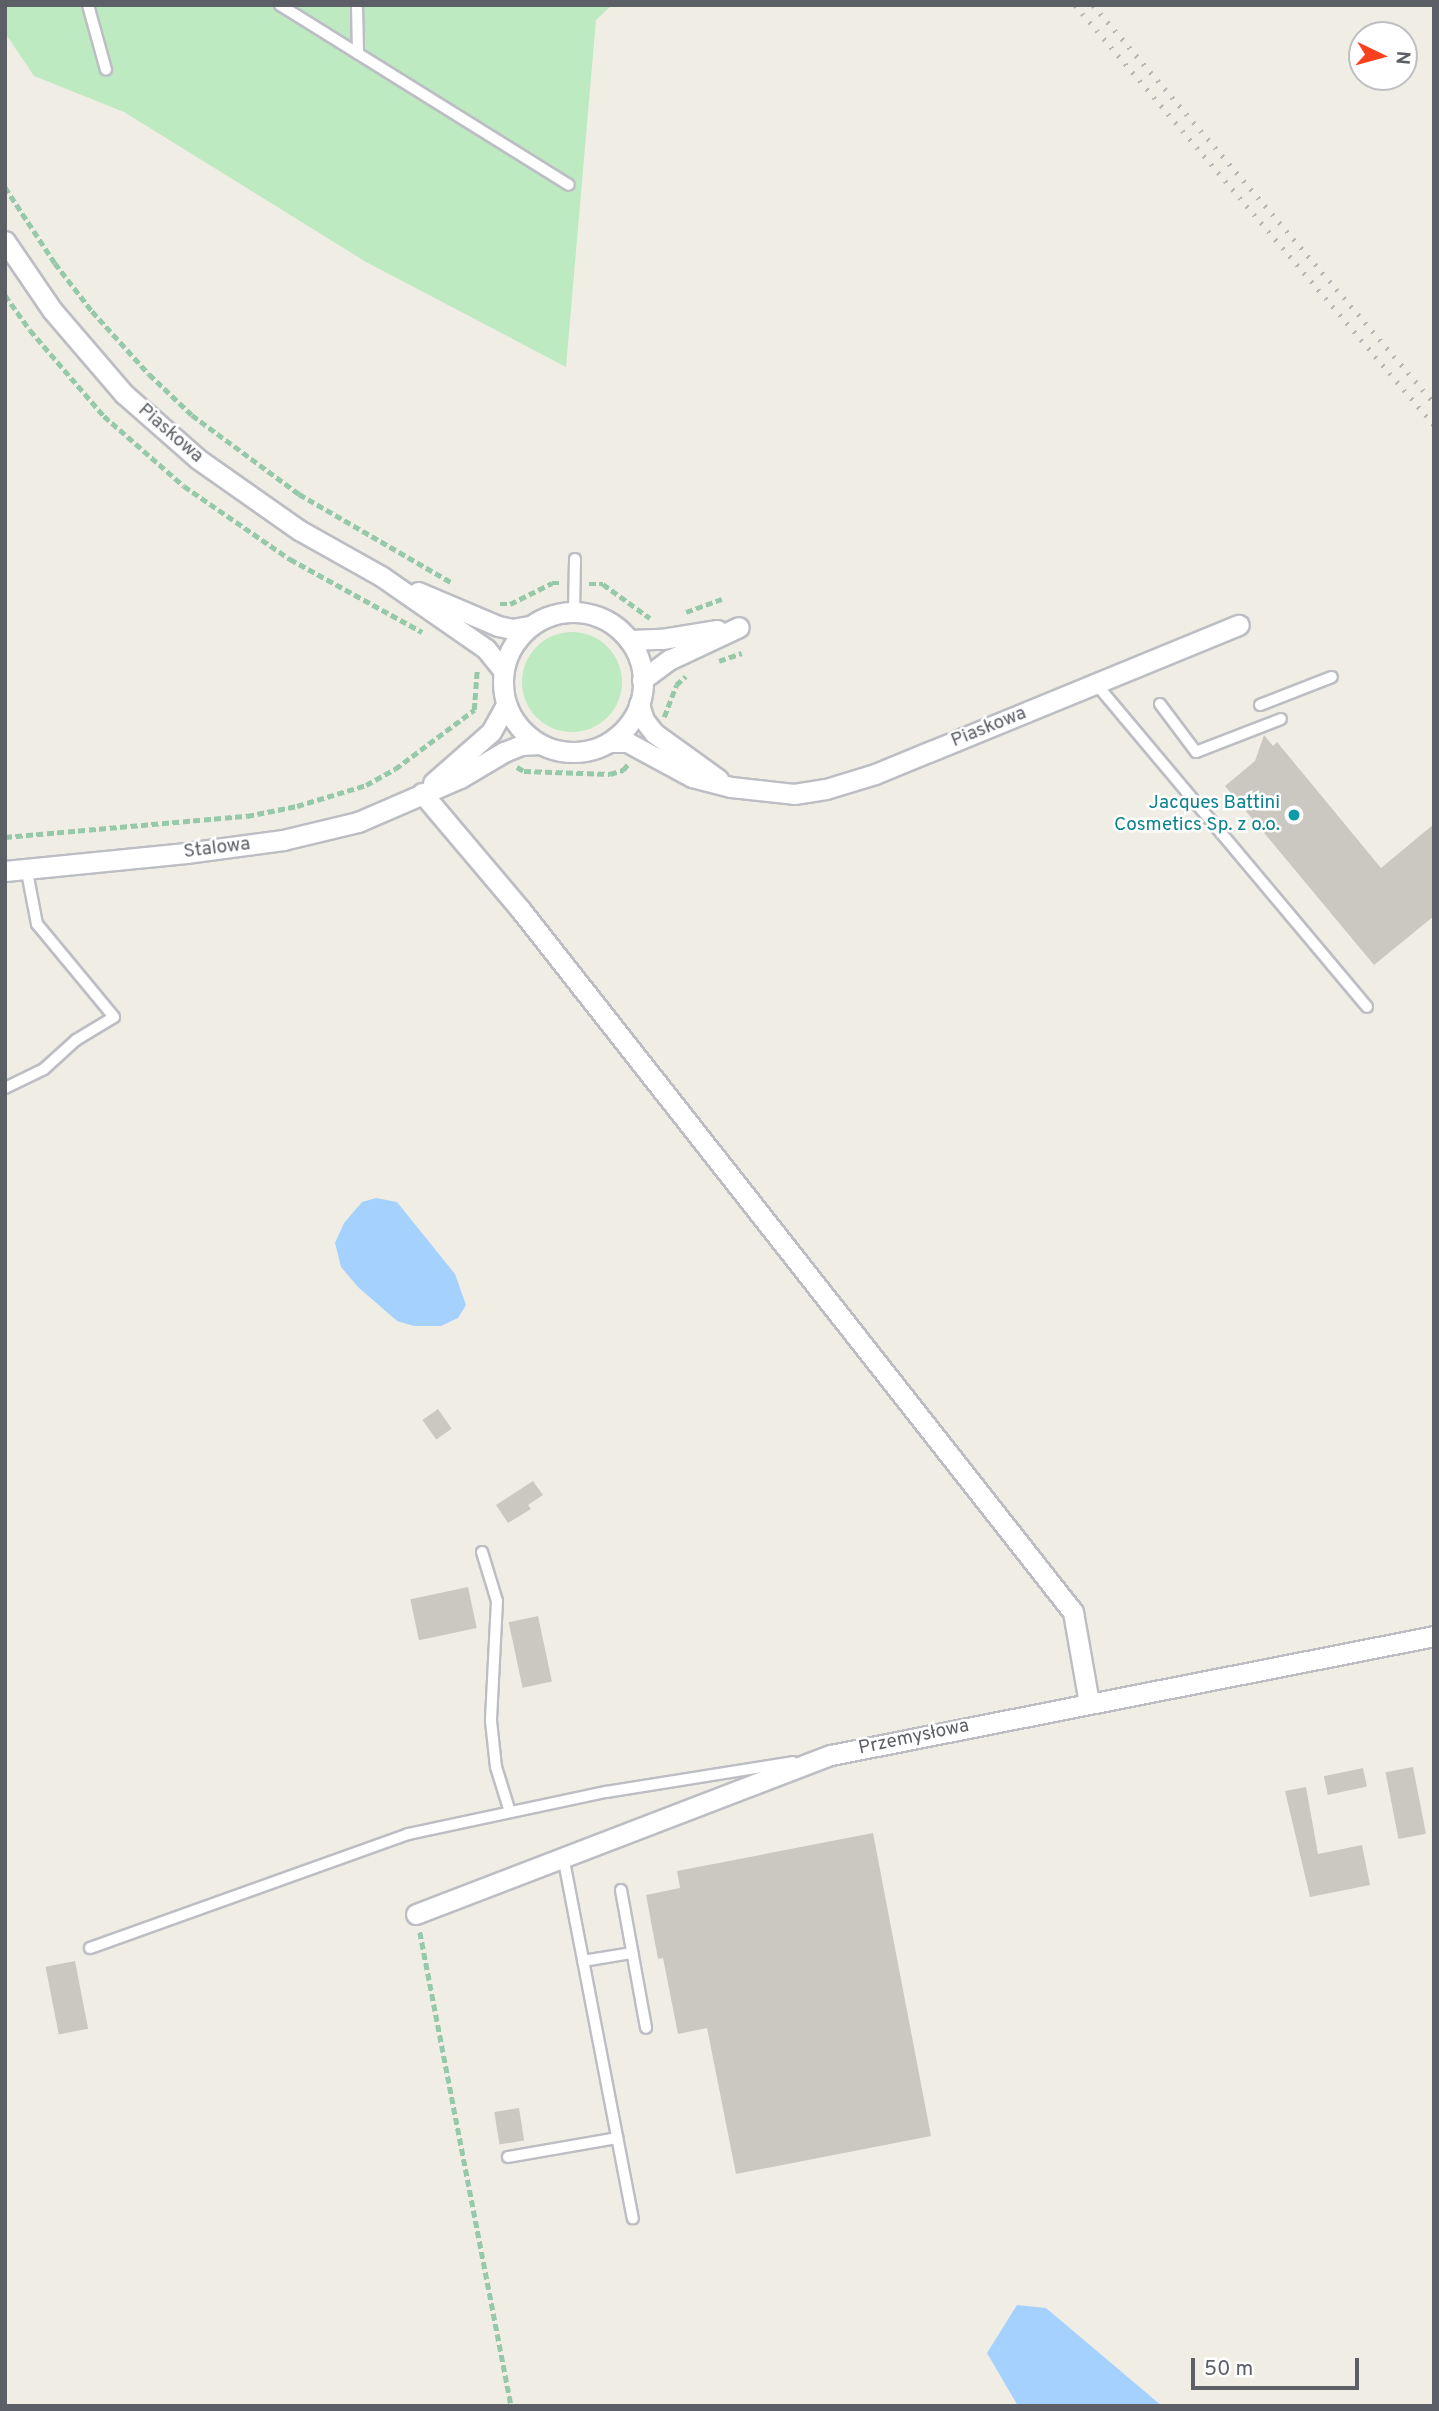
<!DOCTYPE html>
<meta charset="utf-8">
<style>
body{margin:0}
#map{position:relative;width:1439px;height:2411px;overflow:hidden;background:#f0eee4;font-family:Overpass,sans-serif}
div>[style]{position:absolute}
[style*='--x']{left:calc(var(--x)*1px);top:calc(var(--y)*1px);width:calc(var(--w)*1px);rotate:calc(var(--a)*1deg)}
.green>*{inset:0;background:#beeac1}
.round{border-radius:50%}
.water>*{inset:0;background:#a5d1ff}
.building>*{inset:0;background:#cbc8c1;transform-origin:0 0}
.path>*{height:4.5px;margin-top:-2.25px;transform-origin:0;background:repeating-linear-gradient(90deg,#95c9a8 0 7px,transparent 0 10.5px)}
.roads{filter:drop-shadow(2px 0 #bcbec4) drop-shadow(-2px 0 #bcbec4) drop-shadow(0 2px #bcbec4) drop-shadow(0 -2px #bcbec4)}
.service>*{height:10px;margin:-5px;padding:0 5px;transform-origin:5px;border-radius:5px;background:#fff}
.minor>*{height:19px;margin:-9.5px;padding:0 9.5px;transform-origin:9.5px;border-radius:9.5px;background:#fff}
.minor>.ring{margin:-9.5px;padding:0;box-sizing:content-box;background:none;border:19px solid #fff;border-radius:50%}
.rail>*{height:5px;margin-top:-2.5px;transform-origin:0;background:repeating-linear-gradient(90deg,#b6b7b7 0 2px,transparent 0 11px)}
.dots>*{width:19px;height:19px;translate:-50% -50%;box-sizing:border-box;border:4px solid #fff;border-radius:50%}
span{translate:-50% -50%;white-space:nowrap;text-align:center;line-height:1.15;-webkit-text-stroke:5px #fff;paint-order:stroke}
.street-label{font-size:19px;color:#5c6066}
.culture-label{font-size:19px;color:#0d838f}
.right{translate:-100% -50%;text-align:right}
.frame{position:absolute;inset:0;border:7px solid #5c6066;pointer-events:none}
.north{position:absolute;left:1348px;top:21px;width:70px;height:70px;box-sizing:border-box;background:#fff;border:2px solid #bebfc2;border-radius:50%;rotate:95deg;font-size:19px;font-weight:700;line-height:28px;text-align:center;color:#5c6066}
.north::after{content:'';display:block;margin:auto;width:24px;height:32px;background:#fb401f;clip-path:polygon(50% 0,100% 100%,50% 72%,0 100%)}
.scale{position:absolute;left:1191px;top:2358px;width:168px;height:32px;box-sizing:border-box;border:4px solid #5c6066;border-top:0;padding-left:9px;font-size:21px;line-height:24px;white-space:nowrap;color:#5c6066;-webkit-text-stroke:5px #fff;paint-order:stroke}
</style>
<div id="map">
<div class="green">
<i style="clip-path:polygon(5px 5px,612px 5px,596px 20px,566px 367px,366px 262px,124px 112px,34px 76px,5px 33px)"></i>
<i class="round" style="left:522px;top:632px;width:100px;height:100px"></i>
</div>
<div class="water">
<i style="clip-path:polygon(376px 1198px,397px 1202px,455px 1274px,466px 1305px,458px 1318px,441px 1326px,414px 1326px,397px 1321px,358px 1287px,341px 1267px,335px 1243px,344px 1223px,362px 1202px)"></i>
<i style="clip-path:polygon(1017px 2305px,1046px 2308px,1162px 2406px,1018px 2406px,987px 2353px)"></i>
</div>
<div class="building">
<i style="clip-path:polygon(1264px 735px,1273px 746px,1277px 742px,1381px 868px,1434px 824px,1434px 916px,1374px 965px,1225px 786px,1255px 761px)"></i>
<i style="left:438px;top:1409px;width:24px;height:19px;rotate:55deg"></i>
<i style="clip-path:polygon(533px 1481px,543px 1495px,528px 1505px,531px 1509px,508px 1523px,496px 1505px)"></i>
<i style="left:468px;top:1587px;width:42px;height:59px;rotate:78deg"></i>
<i style="left:538px;top:1616px;width:67px;height:30px;rotate:78deg"></i>
<i style="left:1413px;top:1767px;width:68px;height:28px;rotate:79deg"></i>
<i style="left:1363px;top:1768px;width:19px;height:40px;rotate:78deg"></i>
<i style="clip-path:polygon(1306px 1787px,1318px 1854px,1362px 1845px,1370px 1885px,1310px 1897px,1285px 1791px)"></i>
<i style="clip-path:polygon(873px 1833px,931px 2136px,736px 2174px,707px 2028px,678px 2034px,663px 1958px,658px 1959px,646px 1895px,680px 1888px,677px 1871px)"></i>
<i style="left:75px;top:1961px;width:69px;height:30px;rotate:79deg"></i>
<i style="left:519px;top:2108px;width:33px;height:25px;rotate:81deg"></i>
</div>
<div class="path">
<i style="--x:5;--y:187;--w:91;--a:56.7"></i>
<i style="--x:55;--y:263;--w:61;--a:52.4"></i>
<i style="--x:92;--y:311;--w:85;--a:47.9"></i>
<i style="--x:149;--y:374;--w:59;--a:43.6"></i>
<i style="--x:192;--y:415;--w:133;--a:36.4"></i>
<i style="--x:299;--y:494;--w:176;--a:30.1"></i>
<i style="--x:5;--y:295;--w:43;--a:54.5"></i>
<i style="--x:30;--y:330;--w:113;--a:49.3"></i>
<i style="--x:104;--y:416;--w:106;--a:41.2"></i>
<i style="--x:184;--y:486;--w:129;--a:34.6"></i>
<i style="--x:290;--y:559;--w:151;--a:28.9"></i>
<i style="--x:589;--y:584;--w:14;--a:0"></i>
<i style="--x:603;--y:584;--w:58;--a:35.9"></i>
<i style="--x:500;--y:604;--w:10;--a:0"></i>
<i style="--x:510;--y:604;--w:47;--a:-26.6"></i>
<i style="--x:552;--y:583;--w:8;--a:0"></i>
<i style="--x:686;--y:612;--w:38;--a:-20"></i>
<i style="--x:719;--y:661;--w:24;--a:-19"></i>
<i style="--x:474;--y:710;--w:40;--a:-85.7"></i>
<i style="--x:664;--y:717;--w:34;--a:-69"></i>
<i style="--x:676;--y:685;--w:13;--a:-42"></i>
<i style="--x:517;--y:767;--w:8;--a:30"></i>
<i style="--x:524;--y:771;--w:86;--a:2"></i>
<i style="--x:610;--y:774;--w:14;--a:-17"></i>
<i style="--x:623;--y:770;--w:9;--a:-49"></i>
<i style="--x:5;--y:837;--w:243;--a:-5"></i>
<i style="--x:247;--y:816;--w:51;--a:-11.3"></i>
<i style="--x:297;--y:806;--w:72;--a:-16.9"></i>
<i style="--x:366;--y:785;--w:33;--a:-29"></i>
<i style="--x:395;--y:769;--w:99;--a:-36.8"></i>
<i style="--x:420;--y:1932;--w:483;--a:79.1"></i>
</div>
<div class="roads">
<div class="service">
<i style="--x:88;--y:5;--w:67;--a:74.5"></i>
<i style="--x:280;--y:5;--w:340;--a:31.9"></i>
<i style="--x:357;--y:5;--w:49;--a:88.8"></i>
<i style="--x:574;--y:612;--w:53;--a:-88.9"></i>
<i style="--x:1097;--y:685;--w:420;--a:50"></i>
<i style="--x:1160;--y:704;--w:60;--a:53.1"></i>
<i style="--x:1196;--y:752;--w:91;--a:-21.2"></i>
<i style="--x:1260;--y:705;--w:77;--a:-21.3"></i>
<i style="--x:5;--y:1088;--w:43;--a:-26"></i>
<i style="--x:44;--y:1069;--w:43;--a:-42.2"></i>
<i style="--x:76;--y:1040;--w:44;--a:-31.2"></i>
<i style="--x:114;--y:1017;--w:121;--a:-129.6"></i>
<i style="--x:37;--y:924;--w:58;--a:-100.9"></i>
<i style="--x:482;--y:1552;--w:51;--a:73"></i>
<i style="--x:497;--y:1601;--w:120;--a:92.9"></i>
<i style="--x:491;--y:1721;--w:46;--a:83.8"></i>
<i style="--x:496;--y:1767;--w:47;--a:72.7"></i>
<i style="--x:563;--y:1856;--w:369;--a:79.1"></i>
<i style="--x:621;--y:1890;--w:140;--a:79.7"></i>
<i style="--x:90;--y:1948;--w:338;--a:-19.7"></i>
<i style="--x:408;--y:1834;--w:202;--a:-12"></i>
<i style="--x:606;--y:1792;--w:189;--a:-9.1"></i>
<i style="--x:583;--y:1961;--w:50;--a:-9.3"></i>
<i style="--x:508;--y:2157;--w:111;--a:-9.9"></i>
</div>
<div class="minor">
<i style="--x:5;--y:241;--w:83;--a:55.7"></i>
<i style="--x:52;--y:310;--w:111;--a:49.4"></i>
<i style="--x:124;--y:394;--w:98;--a:41.3"></i>
<i style="--x:198;--y:459;--w:123;--a:35.1"></i>
<i style="--x:299;--y:530;--w:94;--a:29.3"></i>
<i style="--x:381;--y:576;--w:128;--a:34.8"></i>
<i style="--x:486;--y:649;--w:27;--a:51"></i>
<i style="--x:418;--y:592;--w:87;--a:23"></i>
<i style="--x:498;--y:626;--w:14;--a:12"></i>
<i style="--x:512;--y:629;--w:17;--a:-10"></i>
<i class="ring" style="left:503px;top:612px;width:121px;height:121px"></i>
<i style="--x:629;--y:640;--w:33;--a:-2"></i>
<i style="--x:662;--y:639;--w:56;--a:-9.3"></i>
<i style="--x:642;--y:680;--w:34;--a:-37"></i>
<i style="--x:669;--y:660;--w:77;--a:-25.2"></i>
<i style="--x:639;--y:704;--w:17;--a:73"></i>
<i style="--x:644;--y:720;--w:16;--a:52"></i>
<i style="--x:654;--y:733;--w:79;--a:35.7"></i>
<i style="--x:612;--y:742;--w:15;--a:0"></i>
<i style="--x:627;--y:742;--w:74;--a:28.3"></i>
<i style="--x:692;--y:777;--w:40;--a:14.4"></i>
<i style="--x:731;--y:787;--w:63;--a:6.3"></i>
<i style="--x:794;--y:794;--w:32;--a:-9"></i>
<i style="--x:826;--y:789;--w:51;--a:-17"></i>
<i style="--x:875;--y:774;--w:393;--a:-22.3"></i>
<i style="--x:433;--y:783;--w:77;--a:-41.3"></i>
<i style="--x:491;--y:732;--w:31;--a:-61"></i>
<i style="--x:422;--y:793;--w:152;--a:49.8"></i>
<i style="--x:520;--y:909;--w:894;--a:51.81"></i>
<i style="--x:1073;--y:1612;--w:92;--a:80"></i>
<i style="--x:5;--y:871;--w:182;--a:-5.7"></i>
<i style="--x:186;--y:853;--w:98;--a:-7.6"></i>
<i style="--x:283;--y:840;--w:77;--a:-13.5"></i>
<i style="--x:358;--y:822;--w:111;--a:-23.3"></i>
<i style="--x:460;--y:778;--w:51;--a:-30.6"></i>
<i style="--x:504;--y:752;--w:18;--a:-22"></i>
<i style="--x:521;--y:745;--w:19;--a:-3"></i>
<i style="--x:416;--y:1914;--w:444;--a:-21"></i>
<i style="--x:831;--y:1755;--w:615;--a:-11.16"></i>
</div>
</div>
<div class="rail">
<i style="--x:1075;--y:5;--w:553;--a:49.48"></i>
<i style="--x:1093;--y:5;--w:524;--a:49.41"></i>
</div>
<div class="dots">
<i style="left:1294px;top:815px;background:#0f9aa8"></i>
</div>
<div class="street-label">
<span style="left:170px;top:434px;rotate:41deg">Piaskowa</span>
<span style="left:989px;top:728px;rotate:-22deg">Piaskowa</span>
<span style="left:217px;top:849px;rotate:-7deg">Stalowa</span>
<span style="left:914px;top:1738px;rotate:-12deg">Przemysłowa</span>
</div>
<div class="culture-label">
<span class="right" style="left:1280px;top:815px">Jacques Battini<br>Cosmetics Sp. z o.o.</span>
</div>
<div class="frame"></div>
<div class="north">N</div>
<div class="scale">50 m</div>
</div>
